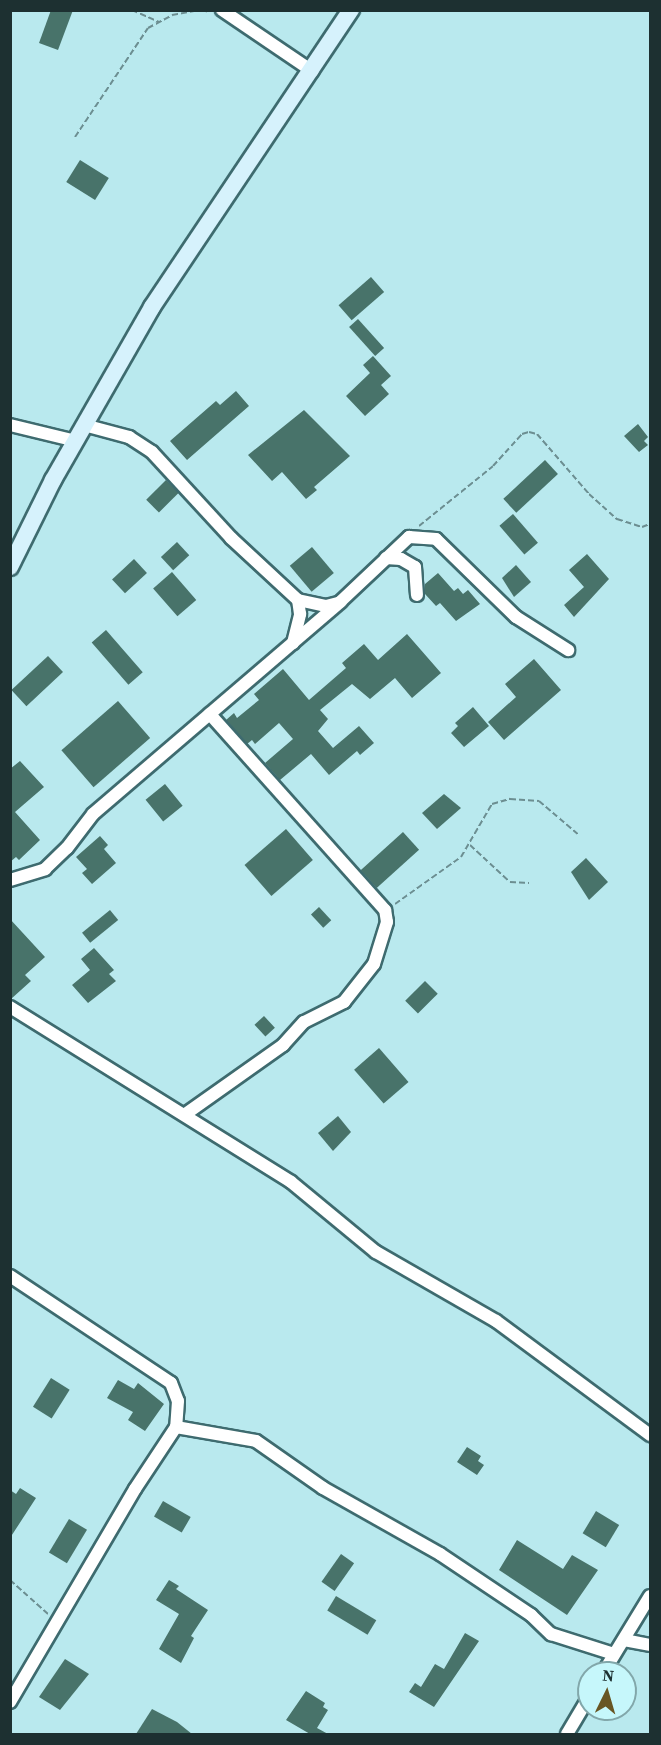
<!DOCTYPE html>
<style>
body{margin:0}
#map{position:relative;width:661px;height:1745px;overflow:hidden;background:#b9e9ee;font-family:"Source Serif 4",serif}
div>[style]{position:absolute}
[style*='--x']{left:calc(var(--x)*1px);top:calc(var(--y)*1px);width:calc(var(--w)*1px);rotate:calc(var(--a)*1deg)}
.building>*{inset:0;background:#48736a;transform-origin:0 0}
.path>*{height:2px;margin-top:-1px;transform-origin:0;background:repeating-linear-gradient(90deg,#6c8e91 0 6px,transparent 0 9px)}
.roads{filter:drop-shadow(2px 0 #3e6b6f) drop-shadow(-2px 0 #3e6b6f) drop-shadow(0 2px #3e6b6f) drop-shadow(0 -2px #3e6b6f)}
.street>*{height:12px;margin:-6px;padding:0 6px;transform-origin:6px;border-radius:6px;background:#fff}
.secondary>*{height:16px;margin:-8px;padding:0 8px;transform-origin:8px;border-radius:8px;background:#d6f2fc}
span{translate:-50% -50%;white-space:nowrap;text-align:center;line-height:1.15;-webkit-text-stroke:6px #c6f7fb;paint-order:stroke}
.frame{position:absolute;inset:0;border:12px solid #1d3031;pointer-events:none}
.north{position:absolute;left:577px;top:1661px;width:60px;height:60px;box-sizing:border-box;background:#c6f7fb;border:2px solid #82a7aa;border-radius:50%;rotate:5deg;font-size:16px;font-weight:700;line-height:24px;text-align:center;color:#1d3031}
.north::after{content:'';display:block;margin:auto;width:21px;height:27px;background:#685624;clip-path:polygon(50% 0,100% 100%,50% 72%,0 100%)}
</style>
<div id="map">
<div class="building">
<i style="clip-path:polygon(51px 10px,73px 10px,58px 50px,39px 43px)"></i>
<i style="left:80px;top:160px;width:34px;height:26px;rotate:32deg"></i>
<i style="left:371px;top:277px;width:20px;height:43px;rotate:49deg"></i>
<i style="left:358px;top:319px;width:39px;height:12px;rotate:48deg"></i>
<i style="clip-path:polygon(373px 356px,391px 376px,381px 385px,389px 394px,365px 416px,346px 396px,370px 373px,363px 365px)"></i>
<i style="clip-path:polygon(236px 391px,249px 406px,187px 460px,170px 441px,216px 401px,220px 405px)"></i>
<i style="clip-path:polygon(304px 410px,350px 456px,314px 487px,317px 490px,306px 499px,282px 472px,272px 481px,248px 455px)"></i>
<i style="clip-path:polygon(638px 424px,648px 437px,644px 441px,648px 445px,639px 452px,624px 436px)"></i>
<i style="left:545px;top:460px;width:19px;height:57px;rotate:47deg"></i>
<i style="left:166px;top:480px;width:18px;height:28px;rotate:45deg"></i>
<i style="left:513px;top:514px;width:38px;height:18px;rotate:49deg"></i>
<i style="left:177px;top:542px;width:18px;height:22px;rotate:47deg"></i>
<i style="left:312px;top:547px;width:34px;height:29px;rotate:50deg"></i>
<i style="clip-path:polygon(587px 554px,609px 579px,574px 617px,564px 605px,584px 587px,569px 570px)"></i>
<i style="left:134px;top:559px;width:19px;height:30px;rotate:47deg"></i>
<i style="clip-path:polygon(516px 565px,531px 582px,514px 597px,502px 578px)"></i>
<i style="left:172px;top:572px;width:37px;height:25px;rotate:49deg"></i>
<i style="clip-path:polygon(438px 573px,454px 591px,458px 588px,463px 594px,468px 590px,480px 604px,456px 621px,440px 603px,436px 606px,425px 594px,425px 584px)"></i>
<i style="left:106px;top:630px;width:56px;height:19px;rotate:49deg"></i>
<i style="clip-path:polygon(407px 634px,441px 673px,412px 698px,395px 678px,370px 699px,352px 684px,320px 710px,328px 719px,318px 731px,333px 748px,359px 726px,374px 743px,360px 755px,357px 751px,329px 775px,311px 754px,280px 780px,265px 763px,293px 739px,279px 723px,255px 744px,252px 740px,247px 744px,226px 720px,234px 713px,237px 718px,259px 700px,254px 694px,283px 669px,309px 700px,346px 668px,342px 663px,364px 644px,378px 660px)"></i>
<i style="left:48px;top:656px;width:22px;height:50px;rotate:47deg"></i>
<i style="clip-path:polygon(534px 659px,561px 690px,504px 740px,488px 722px,516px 697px,505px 684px)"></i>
<i style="left:118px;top:701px;width:49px;height:75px;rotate:49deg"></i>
<i style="clip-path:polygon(473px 707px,489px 726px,464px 747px,451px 733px,458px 726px,455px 723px)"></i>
<i style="clip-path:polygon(20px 761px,44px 787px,15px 812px,40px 840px,19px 860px,16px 857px,10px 862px,10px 769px)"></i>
<i style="left:165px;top:784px;width:28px;height:25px;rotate:51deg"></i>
<i style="clip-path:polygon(444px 794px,461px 808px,437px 829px,422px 813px)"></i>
<i style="left:286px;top:829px;width:41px;height:55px;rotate:49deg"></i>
<i style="left:403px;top:832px;width:24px;height:57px;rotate:48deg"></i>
<i style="clip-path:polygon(100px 836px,108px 845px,104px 849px,116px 863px,92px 884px,82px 873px,87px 869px,76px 857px)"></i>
<i style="clip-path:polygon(586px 858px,608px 882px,589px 900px,571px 872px)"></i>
<i style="left:319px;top:907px;width:18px;height:11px;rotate:47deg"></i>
<i style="left:110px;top:910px;width:13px;height:36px;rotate:51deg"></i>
<i style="clip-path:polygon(10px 919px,45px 957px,25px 975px,31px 981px,11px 999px)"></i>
<i style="clip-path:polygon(94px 948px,114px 970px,109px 974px,116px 981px,88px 1003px,72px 985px,90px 970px,81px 959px)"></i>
<i style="left:425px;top:981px;width:18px;height:28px;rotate:45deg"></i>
<i style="left:264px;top:1016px;width:16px;height:13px;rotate:47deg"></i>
<i style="left:379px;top:1048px;width:45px;height:33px;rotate:49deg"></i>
<i style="clip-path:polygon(338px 1116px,351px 1132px,333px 1151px,318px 1133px)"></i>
<i style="left:51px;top:1378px;width:22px;height:34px;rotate:32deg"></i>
<i style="clip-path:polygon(118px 1380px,134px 1389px,138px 1383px,164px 1404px,145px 1431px,128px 1420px,133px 1412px,107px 1398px)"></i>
<i style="clip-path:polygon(467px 1447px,481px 1456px,478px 1461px,484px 1465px,477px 1475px,457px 1462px)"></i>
<i style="clip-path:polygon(20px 1488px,36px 1498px,10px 1538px,10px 1490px,16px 1494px)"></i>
<i style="left:163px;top:1501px;width:32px;height:18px;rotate:30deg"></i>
<i style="left:596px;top:1511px;width:27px;height:26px;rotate:31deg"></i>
<i style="left:69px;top:1519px;width:21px;height:39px;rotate:31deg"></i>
<i style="clip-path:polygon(517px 1540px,563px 1569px,572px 1555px,598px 1570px,567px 1615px,499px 1570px)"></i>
<i style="left:341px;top:1554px;width:16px;height:34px;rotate:35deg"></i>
<i style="clip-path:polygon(169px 1580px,179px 1586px,176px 1589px,208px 1610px,191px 1636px,194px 1638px,181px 1663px,159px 1649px,179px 1614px,156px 1600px)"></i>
<i style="left:336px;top:1596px;width:47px;height:17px;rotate:31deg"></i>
<i style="clip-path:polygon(465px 1633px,479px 1641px,434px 1707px,409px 1692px,415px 1683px,421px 1687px,435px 1664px,444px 1669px)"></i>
<i style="clip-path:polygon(65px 1659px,89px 1674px,60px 1710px,39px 1697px)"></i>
<i style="clip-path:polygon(306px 1691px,325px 1703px,323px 1707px,328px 1710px,317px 1728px,328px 1734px,310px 1734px,286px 1720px)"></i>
<i style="clip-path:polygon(152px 1709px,177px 1722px,192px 1734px,136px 1734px)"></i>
</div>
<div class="path">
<i style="--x:132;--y:10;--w:30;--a:24"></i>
<i style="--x:201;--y:10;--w:9;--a:13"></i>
<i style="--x:75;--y:137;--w:131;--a:-56.2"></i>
<i style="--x:148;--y:28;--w:27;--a:-28"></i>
<i style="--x:172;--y:15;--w:28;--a:-10"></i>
<i style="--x:419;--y:526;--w:95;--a:-39"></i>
<i style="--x:493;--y:466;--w:43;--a:-47.8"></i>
<i style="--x:522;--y:434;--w:7;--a:-16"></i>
<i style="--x:529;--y:432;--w:8;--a:14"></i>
<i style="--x:537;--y:434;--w:79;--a:49.1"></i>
<i style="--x:589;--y:494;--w:38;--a:42"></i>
<i style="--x:617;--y:519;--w:26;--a:18"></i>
<i style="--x:642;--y:527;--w:9;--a:-21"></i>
<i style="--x:470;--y:845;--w:54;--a:42.8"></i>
<i style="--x:510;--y:882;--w:19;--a:3"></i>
<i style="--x:395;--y:904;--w:81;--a:-35.5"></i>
<i style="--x:461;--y:857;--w:61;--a:-59.7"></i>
<i style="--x:492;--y:804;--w:19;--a:-16"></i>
<i style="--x:510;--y:799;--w:29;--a:4"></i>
<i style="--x:539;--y:801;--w:54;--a:40.5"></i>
<i style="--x:10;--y:1580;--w:51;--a:41.8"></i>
</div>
<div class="roads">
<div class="street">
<i style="--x:222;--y:10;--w:109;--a:34.1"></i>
<i style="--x:10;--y:425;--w:68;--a:13.6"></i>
<i style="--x:84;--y:425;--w:47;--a:14.9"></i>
<i style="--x:129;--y:437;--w:27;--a:33"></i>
<i style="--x:152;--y:452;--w:117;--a:47.4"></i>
<i style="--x:231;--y:538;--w:91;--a:42.8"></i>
<i style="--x:298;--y:600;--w:29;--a:12"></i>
<i style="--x:326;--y:606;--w:12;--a:-14"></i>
<i style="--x:386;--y:558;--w:15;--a:4"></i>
<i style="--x:401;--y:559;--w:16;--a:30"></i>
<i style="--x:415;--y:567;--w:28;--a:86"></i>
<i style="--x:293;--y:643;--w:30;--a:-76"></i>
<i style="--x:300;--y:614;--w:14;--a:-98"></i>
<i style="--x:10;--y:880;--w:37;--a:-17"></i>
<i style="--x:45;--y:869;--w:30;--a:-44"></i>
<i style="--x:67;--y:848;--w:43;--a:-52.6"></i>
<i style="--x:93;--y:814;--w:326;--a:-40.6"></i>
<i style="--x:340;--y:602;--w:95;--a:-43.3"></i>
<i style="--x:409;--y:537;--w:27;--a:4"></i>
<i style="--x:436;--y:539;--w:112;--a:44.3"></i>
<i style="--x:516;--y:617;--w:62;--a:32.4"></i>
<i style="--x:10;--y:1007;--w:331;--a:31.9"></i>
<i style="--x:291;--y:1182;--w:110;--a:39.5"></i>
<i style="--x:376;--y:1252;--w:138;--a:29.9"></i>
<i style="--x:496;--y:1321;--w:192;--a:36.5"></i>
<i style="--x:187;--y:1113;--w:118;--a:-35.3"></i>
<i style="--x:283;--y:1045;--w:31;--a:-48"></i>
<i style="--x:304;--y:1022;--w:45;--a:-26.6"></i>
<i style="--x:344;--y:1002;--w:48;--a:-51.7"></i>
<i style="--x:374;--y:964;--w:44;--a:-72.8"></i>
<i style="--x:387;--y:922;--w:12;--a:-99"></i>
<i style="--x:385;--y:910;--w:263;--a:-131.8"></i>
<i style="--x:10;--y:1276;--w:193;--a:33.6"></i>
<i style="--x:171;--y:1383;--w:19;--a:69"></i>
<i style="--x:178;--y:1401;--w:26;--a:94"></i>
<i style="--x:176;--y:1427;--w:74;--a:123.5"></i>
<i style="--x:135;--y:1489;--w:247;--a:120.4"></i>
<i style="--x:176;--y:1427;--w:81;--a:9.9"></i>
<i style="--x:256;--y:1441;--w:82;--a:35"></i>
<i style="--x:323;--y:1488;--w:134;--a:29.4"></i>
<i style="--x:440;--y:1554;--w:110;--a:33.8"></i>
<i style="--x:531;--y:1615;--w:28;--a:44"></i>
<i style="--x:551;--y:1634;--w:66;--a:17.6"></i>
<i style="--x:624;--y:1640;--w:26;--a:11"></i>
<i style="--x:603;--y:1673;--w:90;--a:-58.6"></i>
<i style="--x:567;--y:1734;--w:43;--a:-59.3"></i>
</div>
<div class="secondary">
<i style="--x:10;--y:567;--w:97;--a:-63.7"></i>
<i style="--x:53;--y:480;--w:199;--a:-60.2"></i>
<i style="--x:152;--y:307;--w:358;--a:-56.2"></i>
</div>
</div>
<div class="frame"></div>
<div class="north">N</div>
</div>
